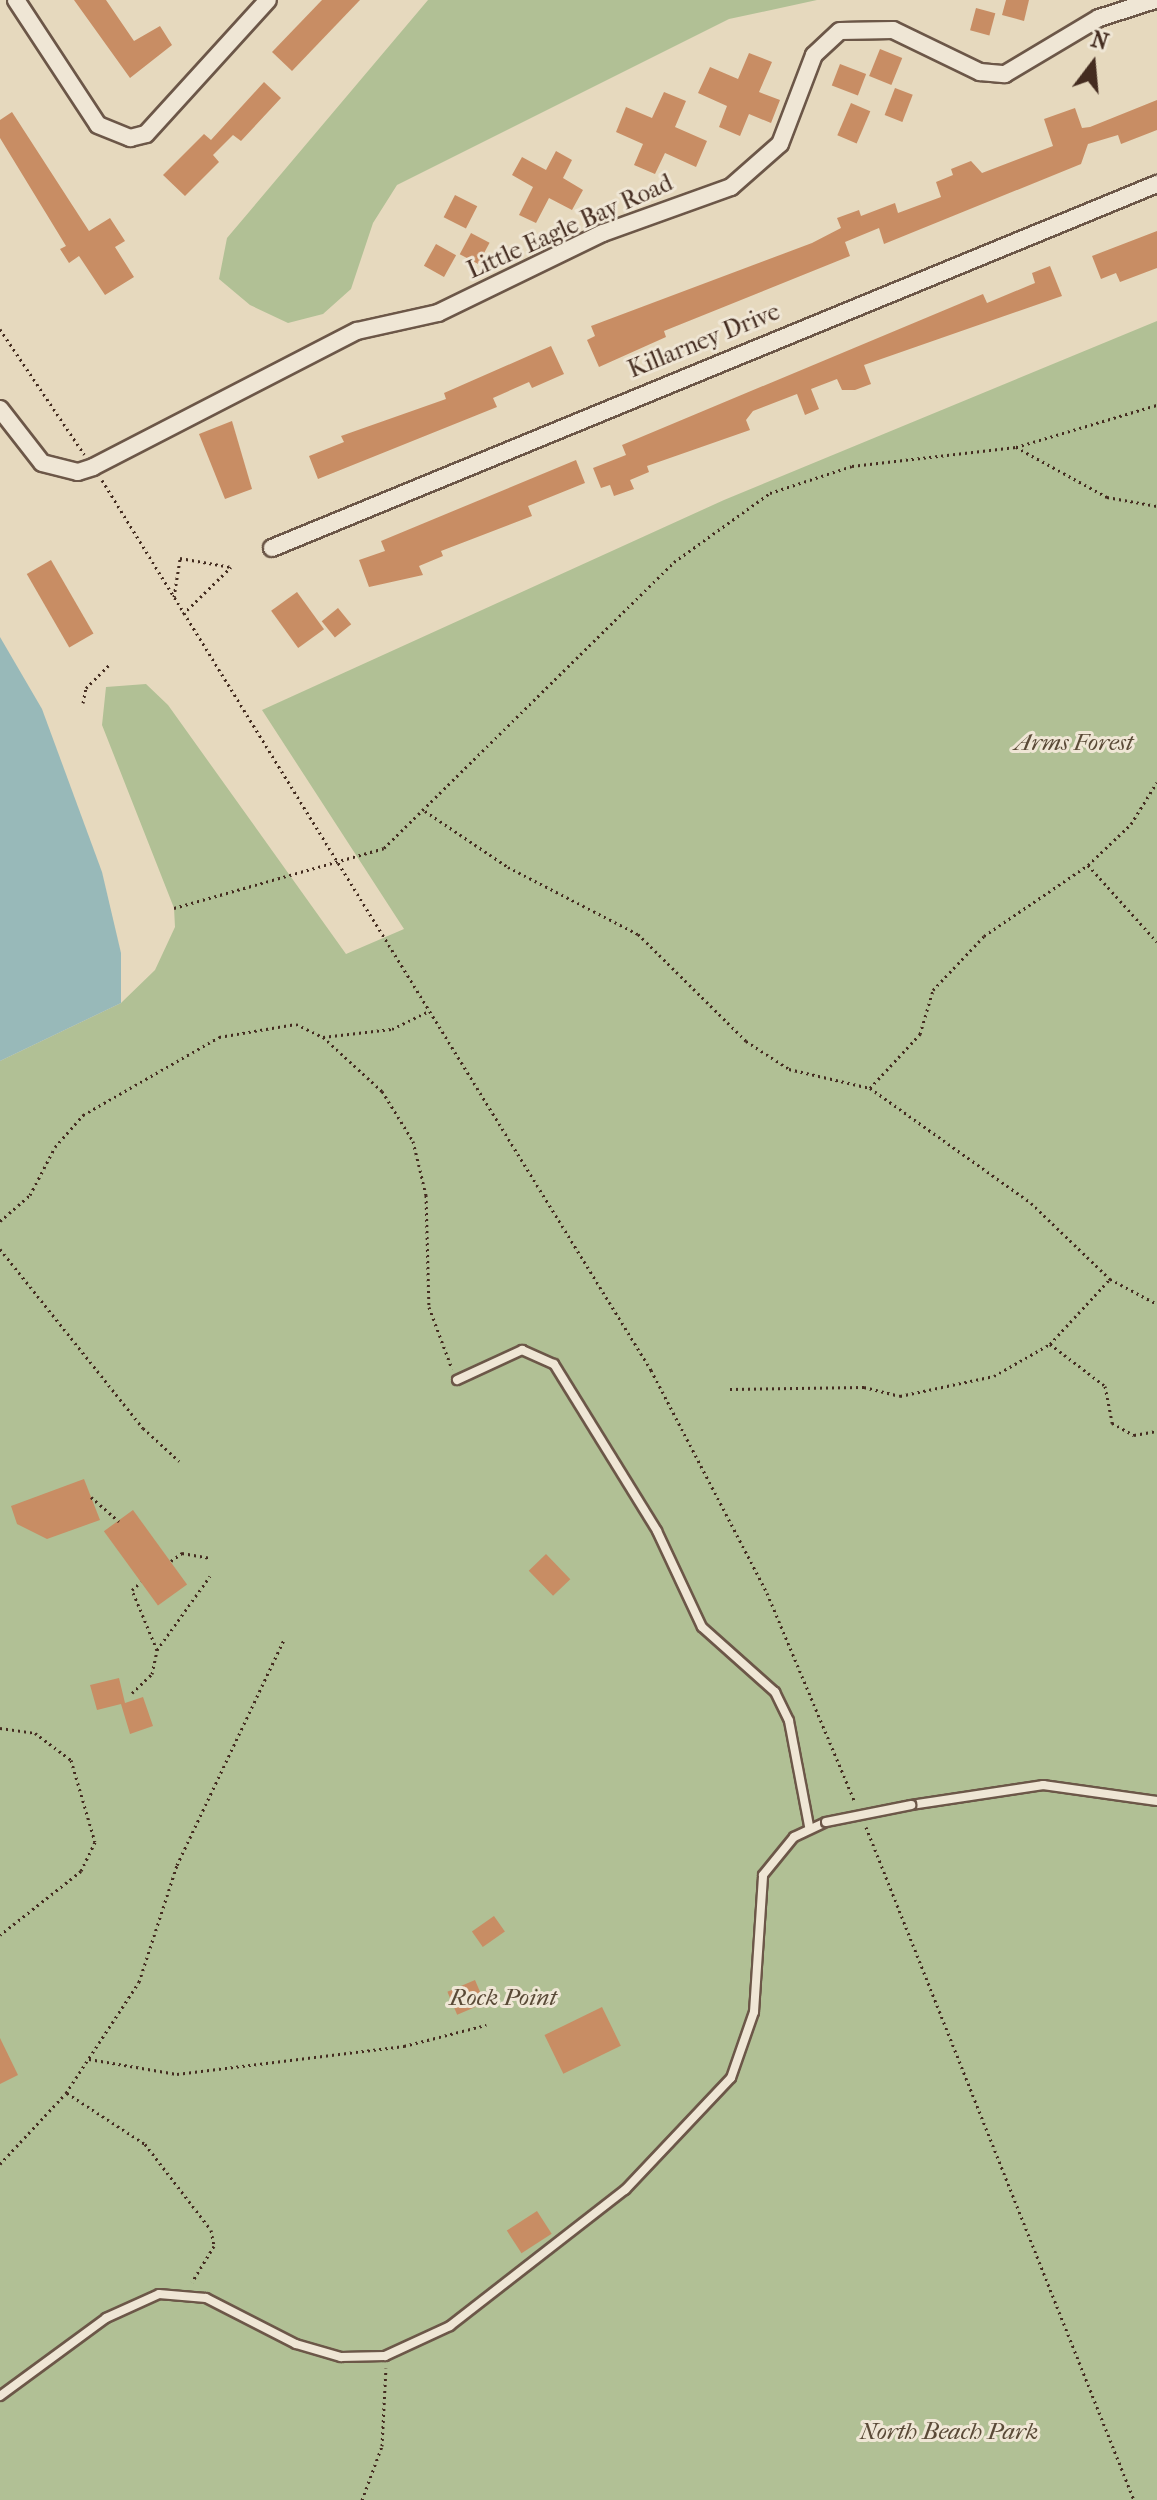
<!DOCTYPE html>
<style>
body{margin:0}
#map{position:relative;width:1157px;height:2500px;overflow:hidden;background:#e6d9be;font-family:"IM FELL French Canon",serif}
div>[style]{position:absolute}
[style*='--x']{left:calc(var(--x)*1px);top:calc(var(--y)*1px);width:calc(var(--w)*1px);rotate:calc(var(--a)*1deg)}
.green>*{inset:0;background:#b1c095}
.water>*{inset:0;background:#98b9b9}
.building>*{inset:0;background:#c88d64;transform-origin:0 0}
.path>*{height:3px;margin-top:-1.5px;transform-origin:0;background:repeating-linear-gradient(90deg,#442c20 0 2px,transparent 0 6px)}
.roads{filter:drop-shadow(2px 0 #6c5748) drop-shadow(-2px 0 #6c5748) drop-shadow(0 2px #6c5748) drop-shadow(0 -2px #6c5748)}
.service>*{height:8px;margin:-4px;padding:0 4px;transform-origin:4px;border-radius:4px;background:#efe6d5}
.minor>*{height:16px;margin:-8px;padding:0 8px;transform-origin:8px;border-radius:8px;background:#efe6d5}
.bridges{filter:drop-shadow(2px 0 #6c5748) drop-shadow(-2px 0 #6c5748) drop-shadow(0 2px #6c5748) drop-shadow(0 -2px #6c5748)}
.service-bridge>*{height:8px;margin:-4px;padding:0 4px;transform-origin:4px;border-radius:4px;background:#efe6d5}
span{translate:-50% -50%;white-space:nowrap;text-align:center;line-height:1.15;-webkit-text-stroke:6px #efe6d5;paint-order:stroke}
.street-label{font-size:24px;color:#442c20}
.park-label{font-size:24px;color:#5a4a37;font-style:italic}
.north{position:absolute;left:1053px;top:24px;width:80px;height:80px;-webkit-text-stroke:6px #efe6d5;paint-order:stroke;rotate:16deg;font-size:22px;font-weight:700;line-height:32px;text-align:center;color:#442c20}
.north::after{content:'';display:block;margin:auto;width:28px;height:36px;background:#442c20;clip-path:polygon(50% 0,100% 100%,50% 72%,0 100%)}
</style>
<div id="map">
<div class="green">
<i style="clip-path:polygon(428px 0,817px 0,729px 19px,397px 185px,373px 223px,351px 289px,323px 314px,288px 323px,250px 305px,219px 279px,227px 238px)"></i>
<i style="clip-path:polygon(1157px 321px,1157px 2500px,0 2500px,0 1061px,121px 1003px,155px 970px,175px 927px,174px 908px,102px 725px,106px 687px,146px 684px,168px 705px,346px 954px,404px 929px,262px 710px,724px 500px)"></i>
</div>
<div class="water">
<i style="clip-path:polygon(0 637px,42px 709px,102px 872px,121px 953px,121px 1003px,0 1061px)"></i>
</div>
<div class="building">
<i style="clip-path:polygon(74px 0,106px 0,134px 41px,160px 26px,172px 45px,130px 78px)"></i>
<i style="clip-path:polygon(322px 0,360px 0,292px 71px,272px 52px)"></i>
<i style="clip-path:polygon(1006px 0,1029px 0,1024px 21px,1002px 15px)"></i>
<i style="left:976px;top:8px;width:20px;height:23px;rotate:15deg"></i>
<i style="left:880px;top:49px;width:24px;height:29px;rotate:22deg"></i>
<i style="clip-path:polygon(749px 53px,772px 62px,759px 92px,780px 100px,771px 123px,749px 114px,740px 136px,719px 127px,727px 106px,698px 93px,710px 67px,738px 79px)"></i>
<i style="left:840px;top:64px;width:28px;height:23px;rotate:21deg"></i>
<i style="clip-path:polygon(264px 82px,281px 98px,241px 141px,233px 135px,213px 155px,219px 162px,185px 196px,163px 175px,204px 134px,211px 140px)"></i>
<i style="left:895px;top:88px;width:19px;height:29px;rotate:21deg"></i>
<i style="clip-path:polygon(664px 92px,686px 101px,675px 127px,707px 141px,696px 167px,665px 153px,655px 174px,634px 165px,643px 144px,616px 132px,626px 107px,652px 118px)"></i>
<i style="clip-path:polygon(1157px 100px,1157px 130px,1121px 144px,1118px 135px,1088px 144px,1081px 164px,884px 244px,879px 228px,845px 242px,850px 256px,664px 331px,666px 337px,599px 367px,587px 340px,595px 336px,591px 326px,812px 243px,841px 228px,837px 218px,859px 210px,861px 216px,895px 203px,898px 213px,941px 197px,936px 182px,953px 175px,951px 169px,971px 161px,982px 173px,1053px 146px,1044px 119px,1075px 108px,1082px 128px,1090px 127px)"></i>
<i style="left:851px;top:103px;width:21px;height:35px;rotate:23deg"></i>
<i style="clip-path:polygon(12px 112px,89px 231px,110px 218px,125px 241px,115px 247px,134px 277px,105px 295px,79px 256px,69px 263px,60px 249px,66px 246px,0 138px,0 120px)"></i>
<i style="clip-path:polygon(556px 151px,572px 160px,563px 178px,583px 190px,572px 210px,549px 198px,536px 223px,519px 215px,533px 187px,512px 175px,522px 157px,546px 170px)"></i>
<i style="left:455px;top:195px;width:25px;height:25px;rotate:27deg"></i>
<i style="clip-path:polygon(1157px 231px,1157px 268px,1120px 282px,1116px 273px,1101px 279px,1092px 256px)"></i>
<i style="left:471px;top:233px;width:21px;height:24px;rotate:28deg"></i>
<i style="left:436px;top:244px;width:23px;height:25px;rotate:29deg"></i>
<i style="clip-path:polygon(1050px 266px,1062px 296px,864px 365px,871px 384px,855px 390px,842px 390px,837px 379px,811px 389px,819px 409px,805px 415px,797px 394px,753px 411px,746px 420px,750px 430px,647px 466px,649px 472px,630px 480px,634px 489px,614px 496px,610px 485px,601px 488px,593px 468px,626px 455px,622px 445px,983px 294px,987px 303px,1035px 283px,1032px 273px)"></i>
<i style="clip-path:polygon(551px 346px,564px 374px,532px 388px,529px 382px,493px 398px,497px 407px,318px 479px,309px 456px,344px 442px,341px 436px,446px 399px,444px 393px)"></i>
<i style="clip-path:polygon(232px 421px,252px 489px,225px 499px,199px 434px)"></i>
<i style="clip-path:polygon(576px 460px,585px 483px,528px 506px,532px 516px,441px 551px,443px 556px,419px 566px,423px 575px,369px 587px,359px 560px,385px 551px,381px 541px)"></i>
<i style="left:51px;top:560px;width:85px;height:28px;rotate:60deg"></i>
<i style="left:297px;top:592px;width:46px;height:32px;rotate:54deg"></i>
<i style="left:338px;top:608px;width:21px;height:21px;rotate:51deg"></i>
<i style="clip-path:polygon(84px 1479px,100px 1520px,47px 1539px,17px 1524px,11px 1506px)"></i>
<i style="left:133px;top:1510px;width:92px;height:36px;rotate:54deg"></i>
<i style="left:546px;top:1554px;width:35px;height:24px;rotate:46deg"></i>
<i style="clip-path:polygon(119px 1678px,125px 1703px,143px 1697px,153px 1726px,130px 1734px,121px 1704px,97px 1710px,90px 1685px)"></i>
<i style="left:494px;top:1916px;width:19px;height:27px;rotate:55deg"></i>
<i style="left:475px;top:1980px;width:25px;height:30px;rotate:67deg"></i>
<i style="left:602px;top:2007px;width:43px;height:64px;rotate:64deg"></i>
<i style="clip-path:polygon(0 2038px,18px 2075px,0 2084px)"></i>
<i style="left:537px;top:2211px;width:27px;height:36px;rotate:57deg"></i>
</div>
<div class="path">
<i style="--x:0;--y:329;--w:151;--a:56.1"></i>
<i style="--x:1016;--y:447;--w:104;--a:28.8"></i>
<i style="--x:1107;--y:497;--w:51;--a:10.2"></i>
<i style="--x:102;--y:480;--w:1046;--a:58.33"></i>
<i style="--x:651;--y:1370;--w:251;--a:62.5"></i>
<i style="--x:767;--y:1593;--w:227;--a:67.2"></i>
<i style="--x:174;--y:597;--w:39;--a:-81"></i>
<i style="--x:180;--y:558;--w:52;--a:10"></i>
<i style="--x:183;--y:614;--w:67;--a:-44.4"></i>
<i style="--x:83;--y:703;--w:15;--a:-79"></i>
<i style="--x:86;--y:688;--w:35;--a:-45"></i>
<i style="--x:425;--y:811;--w:100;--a:34"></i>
<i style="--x:508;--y:867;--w:146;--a:27.3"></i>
<i style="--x:638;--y:934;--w:152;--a:44.7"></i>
<i style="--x:746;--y:1041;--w:51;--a:33.1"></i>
<i style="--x:789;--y:1069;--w:83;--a:13.2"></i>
<i style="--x:870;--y:1088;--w:74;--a:-47.2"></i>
<i style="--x:920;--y:1034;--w:46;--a:-73.5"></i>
<i style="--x:933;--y:990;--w:74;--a:-46.6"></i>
<i style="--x:984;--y:936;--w:126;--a:-34.3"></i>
<i style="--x:1088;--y:865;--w:59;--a:-43.6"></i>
<i style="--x:1131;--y:824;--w:49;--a:-58.2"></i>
<i style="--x:1088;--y:865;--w:103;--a:48.1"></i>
<i style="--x:174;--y:908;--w:218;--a:-15.9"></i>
<i style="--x:384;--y:848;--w:407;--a:-44.6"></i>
<i style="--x:674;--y:562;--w:118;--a:-35.7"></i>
<i style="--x:770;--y:493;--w:86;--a:-18.2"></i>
<i style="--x:852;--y:466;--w:165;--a:-6.6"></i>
<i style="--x:1016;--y:447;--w:147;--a:-16.6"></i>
<i style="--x:323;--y:1037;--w:69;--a:-6.6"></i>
<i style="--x:392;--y:1029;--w:41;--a:-25.9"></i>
<i style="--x:870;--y:1088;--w:198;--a:35.5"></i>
<i style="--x:1031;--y:1203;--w:110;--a:43.9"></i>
<i style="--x:1110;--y:1279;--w:53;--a:28"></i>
<i style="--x:0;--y:1221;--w:40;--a:-41"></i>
<i style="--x:30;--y:1195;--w:54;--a:-62.5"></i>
<i style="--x:55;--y:1147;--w:43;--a:-48.8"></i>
<i style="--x:83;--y:1115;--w:157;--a:-29.8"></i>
<i style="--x:219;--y:1037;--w:78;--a:-9.6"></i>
<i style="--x:296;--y:1024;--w:30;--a:26"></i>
<i style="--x:323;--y:1037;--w:80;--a:42.5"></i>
<i style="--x:382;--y:1091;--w:59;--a:58.2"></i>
<i style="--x:413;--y:1141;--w:56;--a:76.5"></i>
<i style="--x:426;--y:1195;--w:112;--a:88.5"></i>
<i style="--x:429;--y:1307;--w:66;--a:69.6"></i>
<i style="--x:0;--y:1249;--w:229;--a:51.4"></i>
<i style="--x:143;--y:1428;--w:49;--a:42.5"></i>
<i style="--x:1050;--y:1344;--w:69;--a:37.4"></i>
<i style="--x:1105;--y:1386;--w:38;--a:79"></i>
<i style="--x:1112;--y:1423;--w:25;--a:29"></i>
<i style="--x:1134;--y:1435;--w:23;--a:-10"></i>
<i style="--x:730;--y:1389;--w:134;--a:-0.9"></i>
<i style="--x:864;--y:1387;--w:37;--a:14"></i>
<i style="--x:900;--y:1396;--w:96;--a:-12"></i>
<i style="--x:994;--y:1376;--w:64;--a:-29.7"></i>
<i style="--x:1050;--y:1344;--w:88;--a:-47.3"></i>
<i style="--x:91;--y:1497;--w:37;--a:41"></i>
<i style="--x:171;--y:1561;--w:14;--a:-36"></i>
<i style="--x:182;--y:1553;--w:29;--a:10"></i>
<i style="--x:157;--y:1650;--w:91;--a:-54.4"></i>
<i style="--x:132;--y:1693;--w:28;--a:-44"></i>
<i style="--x:152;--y:1674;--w:25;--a:-78"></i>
<i style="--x:157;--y:1650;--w:65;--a:-112.6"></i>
<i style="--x:132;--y:1590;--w:12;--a:-42"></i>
<i style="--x:0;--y:1728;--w:35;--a:8"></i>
<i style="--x:35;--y:1733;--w:45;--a:36.9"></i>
<i style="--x:71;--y:1760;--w:85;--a:73.7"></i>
<i style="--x:95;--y:1842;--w:32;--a:116"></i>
<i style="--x:81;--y:1871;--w:103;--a:141.7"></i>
<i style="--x:866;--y:1827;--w:724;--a:68.29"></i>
<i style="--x:89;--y:2059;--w:89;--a:9.7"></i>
<i style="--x:177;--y:2074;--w:229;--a:-7"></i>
<i style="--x:404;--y:2046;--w:85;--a:-14.4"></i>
<i style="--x:67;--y:2093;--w:93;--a:33.2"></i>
<i style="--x:145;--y:2144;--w:108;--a:52.5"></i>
<i style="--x:211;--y:2230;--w:16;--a:79"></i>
<i style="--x:214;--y:2246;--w:42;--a:121.4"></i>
<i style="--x:0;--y:2164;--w:97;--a:-47.1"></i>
<i style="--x:66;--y:2093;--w:133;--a:-56.7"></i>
<i style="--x:139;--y:1982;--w:123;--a:-72"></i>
<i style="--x:177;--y:1865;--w:251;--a:-64.6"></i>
<i style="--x:362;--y:2500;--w:58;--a:-69.7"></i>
<i style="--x:382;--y:2446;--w:78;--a:-87.1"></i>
</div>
<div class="roads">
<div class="service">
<i style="--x:457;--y:1380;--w:72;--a:-24.8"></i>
<i style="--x:522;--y:1350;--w:35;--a:24"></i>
<i style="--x:554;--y:1364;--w:196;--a:58.3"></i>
<i style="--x:657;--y:1531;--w:106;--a:64.9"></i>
<i style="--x:702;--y:1627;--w:98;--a:41.7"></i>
<i style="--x:775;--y:1692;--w:32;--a:64"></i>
<i style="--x:789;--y:1721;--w:107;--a:79.2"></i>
<i style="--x:911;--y:1805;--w:134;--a:-8.6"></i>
<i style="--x:1043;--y:1785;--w:115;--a:8"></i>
<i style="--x:0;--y:2396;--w:132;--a:-36.3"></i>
<i style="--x:106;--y:2318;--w:58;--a:-24.4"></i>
<i style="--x:159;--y:2294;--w:47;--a:4.9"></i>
<i style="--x:206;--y:2298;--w:101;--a:27.1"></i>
<i style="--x:296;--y:2344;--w:47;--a:16.1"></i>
<i style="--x:341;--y:2357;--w:44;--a:-1.3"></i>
<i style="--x:385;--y:2356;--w:72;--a:-24.8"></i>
<i style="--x:450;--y:2326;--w:222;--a:-37.9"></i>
<i style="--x:625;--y:2190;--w:154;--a:-46.6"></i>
<i style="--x:731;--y:2078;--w:70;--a:-70.8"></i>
<i style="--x:754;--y:2012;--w:137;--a:-86.2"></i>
<i style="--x:763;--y:1875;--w:49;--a:-50.8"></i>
<i style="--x:794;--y:1837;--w:35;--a:-25"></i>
</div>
<div class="minor">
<i style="--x:16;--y:0;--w:149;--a:56.7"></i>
<i style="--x:98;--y:125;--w:35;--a:22"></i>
<i style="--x:130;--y:138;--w:16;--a:-14"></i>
<i style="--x:146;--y:134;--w:181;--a:-47.7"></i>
<i style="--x:0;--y:409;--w:68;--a:52.1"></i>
<i style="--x:42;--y:463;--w:37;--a:14"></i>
<i style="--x:78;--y:472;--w:16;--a:-18"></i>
<i style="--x:93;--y:467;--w:297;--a:-27.3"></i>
<i style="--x:357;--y:331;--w:83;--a:-12.5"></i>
<i style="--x:438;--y:313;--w:183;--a:-25.9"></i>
<i style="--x:603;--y:233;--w:136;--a:-19.8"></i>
<i style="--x:731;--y:187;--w:65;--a:-41.3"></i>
<i style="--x:780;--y:144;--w:95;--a:-69.1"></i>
<i style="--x:814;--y:55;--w:35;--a:-43"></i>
<i style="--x:840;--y:31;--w:53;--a:-1.1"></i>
<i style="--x:893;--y:30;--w:97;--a:25.8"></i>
<i style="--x:980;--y:72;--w:25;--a:5"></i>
<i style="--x:1005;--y:74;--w:109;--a:-30.8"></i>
<i style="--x:1099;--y:18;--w:59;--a:-17.8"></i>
<i style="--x:272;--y:548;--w:957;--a:-22.36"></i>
</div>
</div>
<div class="bridges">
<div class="service-bridge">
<i style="--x:826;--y:1822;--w:87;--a:-11.3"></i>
</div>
</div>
<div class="street-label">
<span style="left:570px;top:227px;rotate:-24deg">Little Eagle Bay Road</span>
<span style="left:704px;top:341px;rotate:-22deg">Killarney Drive</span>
</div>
<div class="park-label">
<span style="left:1074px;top:743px">Arms Forest</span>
<span style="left:503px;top:1998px">Rock Point</span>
<span style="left:949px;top:2432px">North Beach Park</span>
</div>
<div class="north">N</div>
</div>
